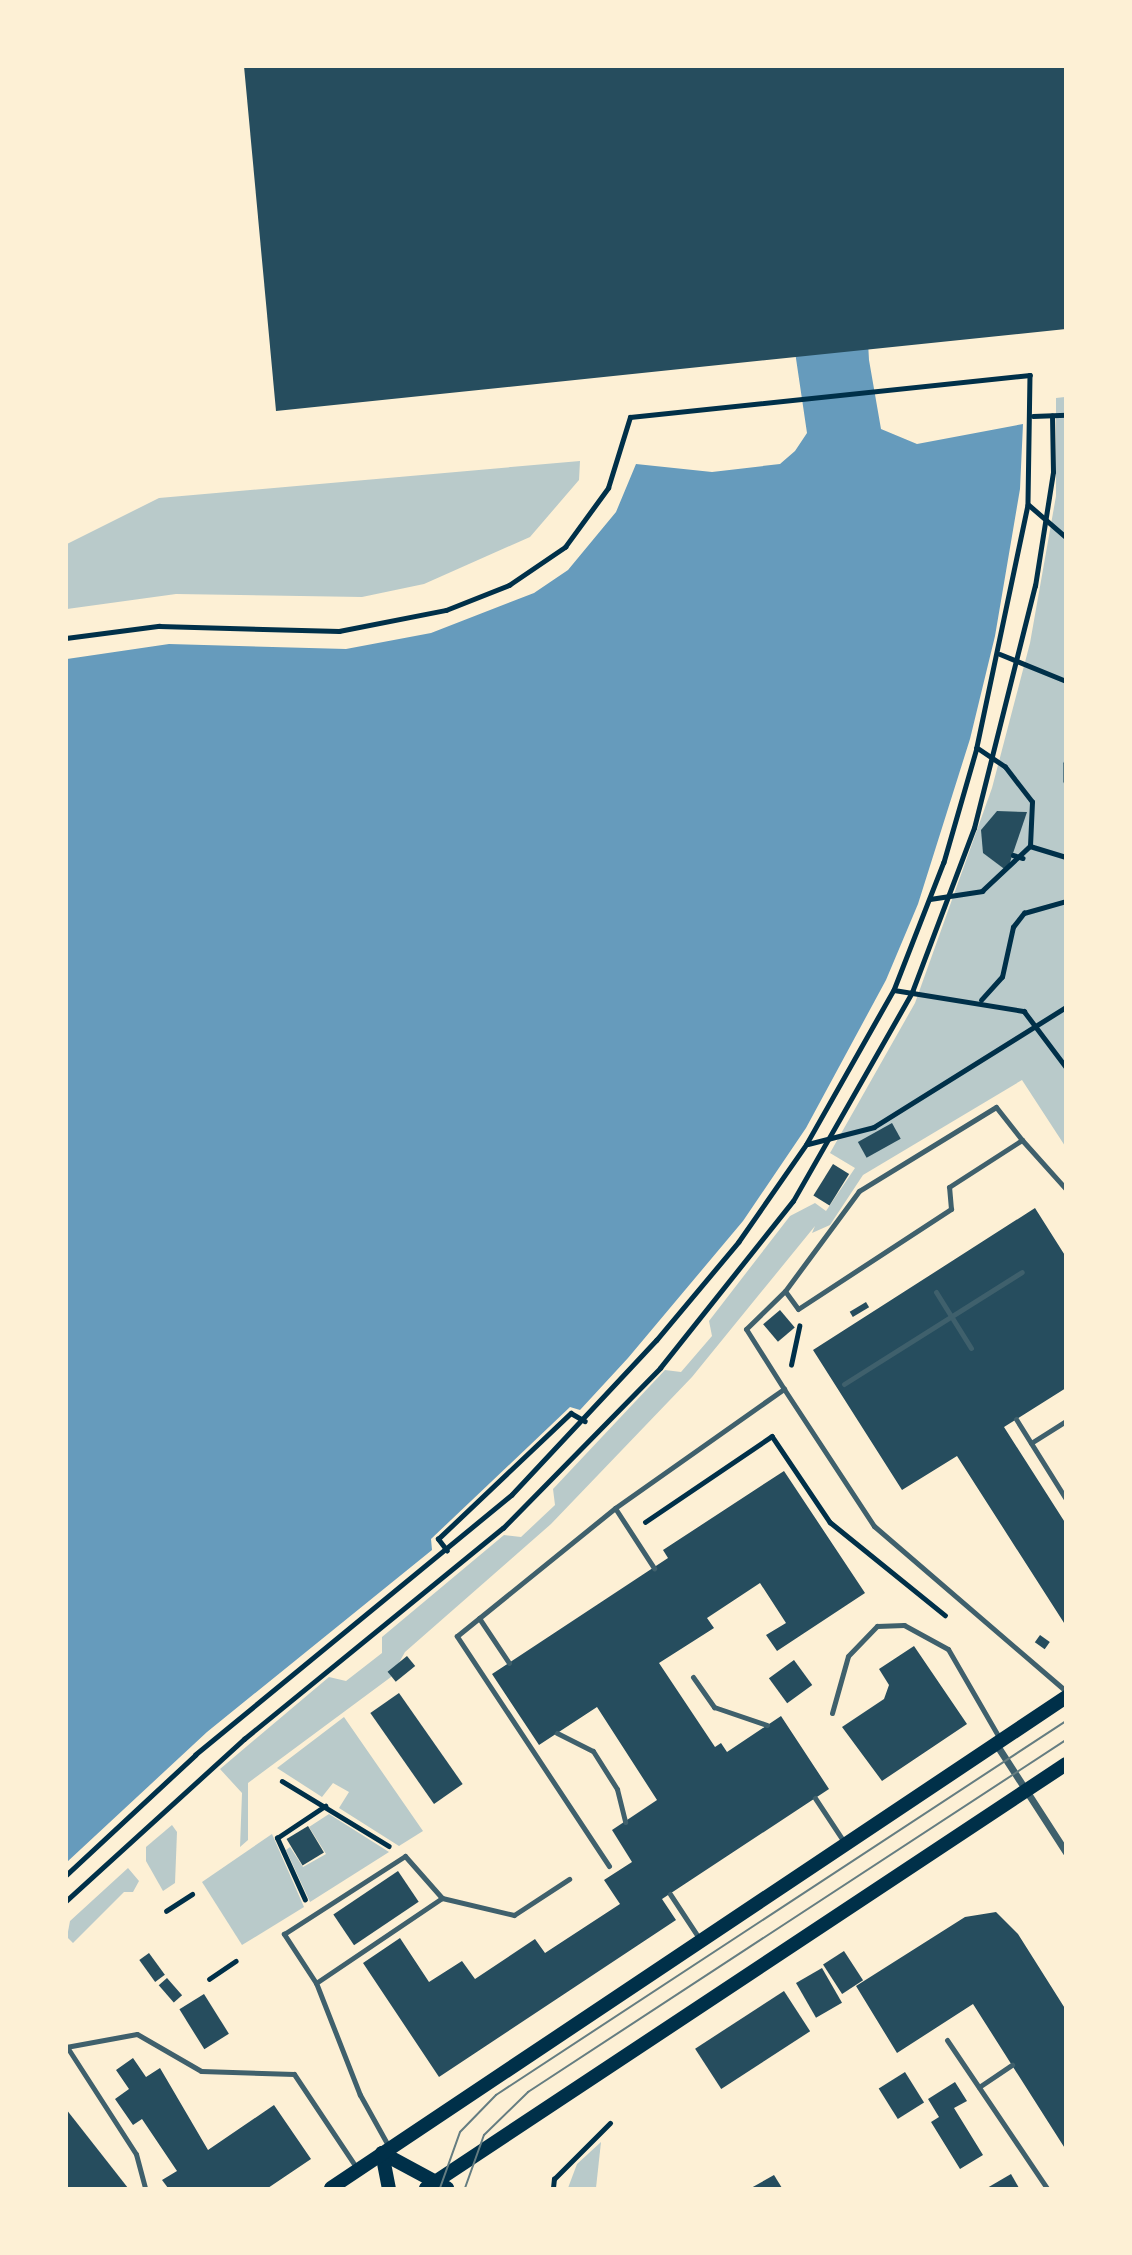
<!DOCTYPE html>
<style>
body{margin:0}
#map{position:relative;width:1132px;height:2255px;overflow:hidden;background:#fdf0d5;font-family:Arial,sans-serif}
div>[style]{position:absolute}
[style*='--x']{left:calc(var(--x)*1px);top:calc(var(--y)*1px);width:calc(var(--w)*1px);rotate:calc(var(--a)*1deg)}
.green>*{inset:0;background:#b9caca}
.water>*{inset:0;background:#669bbc}
.building>*{inset:0;background:#264d5e;transform-origin:0 0}
.path>*{height:4.5px;margin:-2.25px;padding:0 2.25px;transform-origin:2.25px;border-radius:2.25px;background:#003049}
.service>*{height:5px;margin:-2.5px;padding:0 2.5px;transform-origin:2.5px;border-radius:2.5px;background:#3f606c}
.minor>*{height:7px;margin:-3.5px;padding:0 3.5px;transform-origin:3.5px;border-radius:3.5px;background:#3f606c}
.secondary>*{height:14px;margin:-7px;padding:0 7px;transform-origin:7px;border-radius:7px;background:#003049}
.tram>*{height:2px;margin:-1px;padding:0 1px;transform-origin:1px;border-radius:1px;background:#657d81}
span{translate:-50% -50%;white-space:nowrap;text-align:center;line-height:1.15;-webkit-text-stroke:6px #fdf0d5;paint-order:stroke}
.frame{position:absolute;inset:0;border:68px solid #fdf0d5;pointer-events:none}
</style>
<div id="map">
<div class="green">
<i style="clip-path:polygon(1065px 397px,1065px 1146px,1022px 1080px,863px 1175px,830px 1225px,812px 1233px,815px 1226px,692px 1377px,551px 1524px,405px 1652px,391px 1677px,248px 1783px,248px 1840px,240px 1847px,242px 1793px,220px 1769px,329px 1677px,346px 1681px,382px 1653px,382px 1637px,504px 1535px,521px 1537px,555px 1505px,553px 1489px,665px 1370px,681px 1372px,712px 1336px,709px 1321px,790px 1216px,815px 1203px,826px 1211px,855px 1168px,830px 1153px,915px 1003px,992px 788px,1030px 643px,1056px 496px,1056px 398px)"></i>
<i style="clip-path:polygon(580px 461px,579px 480px,530px 537px,424px 584px,362px 597px,176px 594px,67px 609px,67px 544px,159px 498px)"></i>
<i style="clip-path:polygon(344px 1717px,423px 1831px,399px 1846px,339px 1808px,349px 1792px,333px 1783px,322px 1797px,277px 1768px)"></i>
<i style="clip-path:polygon(329px 1814px,389px 1852px,310px 1902px,286px 1850px,290px 1847px,303px 1867px,326px 1854px,309px 1827px)"></i>
<i style="clip-path:polygon(172px 1825px,177px 1832px,175px 1883px,163px 1891px,146px 1861px,146px 1847px)"></i>
<i style="clip-path:polygon(272px 1834px,304px 1907px,242px 1945px,202px 1882px)"></i>
<i style="clip-path:polygon(128px 1868px,139px 1881px,133px 1892px,124px 1892px,73px 1943px,67px 1937px,70px 1921px)"></i>
<i style="clip-path:polygon(601px 2142px,596px 2188px,568px 2188px,577px 2164px)"></i>
</div>
<div class="water">
<i style="clip-path:polygon(753px 67px,853px 67px,869px 360px,881px 429px,917px 444px,1023px 424px,1020px 489px,995px 636px,970px 739px,918px 904px,886px 980px,806px 1128px,743px 1221px,628px 1358px,580px 1410px,570px 1407px,431px 1539px,432px 1550px,207px 1732px,67px 1862px,67px 659px,169px 644px,346px 649px,431px 633px,534px 593px,568px 570px,616px 512px,636px 464px,712px 472px,780px 464px,795px 451px,807px 433px)"></i>
</div>
<div class="building">
<i style="clip-path:polygon(244px 66px,1066px 66px,1066px 329px,276px 411px)"></i>
<i style="clip-path:polygon(997px 811px,1027px 812px,1007px 871px,983px 853px,981px 830px)"></i>
<i style="left:892px;top:1123px;width:18px;height:39px;rotate:61deg"></i>
<i style="left:833px;top:1164px;width:19px;height:37px;rotate:32deg"></i>
<i style="clip-path:polygon(1035px 1208px,1066px 1257px,1066px 1388px,1004px 1427px,1066px 1524px,1066px 1626px,957px 1456px,902px 1490px,813px 1350px)"></i>
<i style="left:866px;top:1302px;width:6px;height:19px;rotate:59deg"></i>
<i style="left:780px;top:1310px;width:23px;height:22px;rotate:50deg"></i>
<i style="clip-path:polygon(784px 1471px,865px 1593px,777px 1651px,766px 1635px,786px 1623px,760px 1583px,707px 1618px,714px 1628px,659px 1663px,715px 1747px,721px 1743px,727px 1752px,781px 1716px,829px 1789px,662px 1899px,676px 1920px,439px 2077px,363px 1963px,400px 1938px,429px 1982px,462px 1961px,475px 1979px,535px 1939px,545px 1953px,620px 1904px,604px 1880px,632px 1862px,612px 1830px,657px 1800px,597px 1707px,539px 1745px,492px 1674px,668px 1558px,663px 1550px)"></i>
<i style="left:1040px;top:1635px;width:12px;height:9px;rotate:35deg"></i>
<i style="clip-path:polygon(914px 1646px,967px 1724px,882px 1781px,842px 1727px,884px 1699px,889px 1685px,879px 1669px)"></i>
<i style="left:407px;top:1656px;width:13px;height:25px;rotate:51deg"></i>
<i style="left:794px;top:1660px;width:31px;height:31px;rotate:54deg"></i>
<i style="left:399px;top:1693px;width:111px;height:35px;rotate:55deg"></i>
<i style="left:308px;top:1826px;width:31px;height:25px;rotate:59deg"></i>
<i style="left:398px;top:1871px;width:37px;height:78px;rotate:56deg"></i>
<i style="clip-path:polygon(996px 1912px,1018px 1934px,1066px 2010px,1066px 2150px,973px 2004px,897px 2053px,856px 1986px,965px 1917px)"></i>
<i style="left:844px;top:1951px;width:35px;height:25px;rotate:57deg"></i>
<i style="left:149px;top:1953px;width:27px;height:12px;rotate:54deg"></i>
<i style="left:822px;top:1968px;width:40px;height:30px;rotate:60deg"></i>
<i style="left:167px;top:1978px;width:23px;height:11px;rotate:49deg"></i>
<i style="left:784px;top:1991px;width:48px;height:106px;rotate:57deg"></i>
<i style="left:204px;top:1994px;width:47px;height:29px;rotate:58deg"></i>
<i style="clip-path:polygon(133px 2058px,146px 2077px,160px 2068px,208px 2150px,274px 2105px,311px 2159px,268px 2188px,168px 2188px,162px 2180px,177px 2171px,142px 2119px,133px 2125px,115px 2099px,129px 2089px,116px 2070px)"></i>
<i style="left:905px;top:2072px;width:36px;height:31px;rotate:58deg"></i>
<i style="clip-path:polygon(955px 2082px,967px 2101px,954px 2108px,983px 2155px,960px 2169px,931px 2122px,939px 2117px,928px 2099px)"></i>
<i style="clip-path:polygon(66px 2109px,128px 2188px,66px 2188px)"></i>
<i style="clip-path:polygon(1011px 2174px,1019px 2188px,987px 2188px)"></i>
<i style="clip-path:polygon(774px 2175px,782px 2188px,751px 2188px)"></i>
</div>
<div class="path">
<i style="--x:1033;--y:416;--w:33;--a:-2"></i>
<i style="--x:1029;--y:505;--w:49;--a:40.9"></i>
<i style="--x:66;--y:638;--w:94;--a:-7.4"></i>
<i style="--x:159;--y:626;--w:180;--a:1.6"></i>
<i style="--x:339;--y:631;--w:109;--a:-11.1"></i>
<i style="--x:446;--y:610;--w:68;--a:-21.6"></i>
<i style="--x:509;--y:585;--w:68;--a:-34.2"></i>
<i style="--x:565;--y:547;--w:73;--a:-53.9"></i>
<i style="--x:608;--y:488;--w:74;--a:-72.8"></i>
<i style="--x:630;--y:417;--w:402;--a:-6"></i>
<i style="--x:1030;--y:375;--w:130;--a:90.9"></i>
<i style="--x:1028;--y:505;--w:248;--a:101.9"></i>
<i style="--x:977;--y:748;--w:119;--a:106.1"></i>
<i style="--x:944;--y:862;--w:137;--a:111.3"></i>
<i style="--x:894;--y:990;--w:177;--a:119.5"></i>
<i style="--x:807;--y:1144;--w:119;--a:124.8"></i>
<i style="--x:739;--y:1242;--w:128;--a:129.9"></i>
<i style="--x:657;--y:1340;--w:212;--a:133.1"></i>
<i style="--x:512;--y:1495;--w:409;--a:140.6"></i>
<i style="--x:196;--y:1755;--w:178;--a:137.1"></i>
<i style="--x:1000;--y:654;--w:71;--a:22.2"></i>
<i style="--x:1066;--y:763;--w:18;--a:90"></i>
<i style="--x:1030;--y:846;--w:38;--a:17"></i>
<i style="--x:1013;--y:855;--w:10;--a:17"></i>
<i style="--x:930;--y:899;--w:53;--a:-8.7"></i>
<i style="--x:982;--y:891;--w:66;--a:-43.2"></i>
<i style="--x:1030;--y:846;--w:44;--a:-87.4"></i>
<i style="--x:1032;--y:802;--w:44;--a:-127.6"></i>
<i style="--x:1005;--y:767;--w:34;--a:-146"></i>
<i style="--x:894;--y:990;--w:132;--a:9.2"></i>
<i style="--x:1024;--y:1011;--w:70;--a:53.1"></i>
<i style="--x:981;--y:1000;--w:31;--a:-48"></i>
<i style="--x:1002;--y:977;--w:51;--a:-77.6"></i>
<i style="--x:1013;--y:927;--w:18;--a:-52"></i>
<i style="--x:1024;--y:913;--w:44;--a:-15.9"></i>
<i style="--x:808;--y:1144;--w:68;--a:-14.4"></i>
<i style="--x:874;--y:1127;--w:226;--a:-32"></i>
<i style="--x:791;--y:1365;--w:40;--a:-78"></i>
<i style="--x:645;--y:1522;--w:153;--a:-34.1"></i>
<i style="--x:772;--y:1436;--w:104;--a:56"></i>
<i style="--x:830;--y:1522;--w:148;--a:39"></i>
<i style="--x:447;--y:1551;--w:15;--a:-127"></i>
<i style="--x:438;--y:1539;--w:183;--a:-43.5"></i>
<i style="--x:571;--y:1413;--w:16;--a:30"></i>
<i style="--x:282;--y:1781;--w:125;--a:31.3"></i>
<i style="--x:305;--y:1900;--w:68;--a:-114.3"></i>
<i style="--x:277;--y:1838;--w:58;--a:-33.7"></i>
<i style="--x:66;--y:1901;--w:241;--a:-42.3"></i>
<i style="--x:244;--y:1739;--w:334;--a:-39.2"></i>
<i style="--x:503;--y:1528;--w:224;--a:-45.5"></i>
<i style="--x:660;--y:1368;--w:213;--a:-51.5"></i>
<i style="--x:793;--y:1201;--w:241;--a:-60.3"></i>
<i style="--x:912;--y:992;--w:175;--a:-69.3"></i>
<i style="--x:974;--y:828;--w:250;--a:-75.9"></i>
<i style="--x:1035;--y:586;--w:115;--a:-81"></i>
<i style="--x:1053;--y:472;--w:56;--a:-91"></i>
<i style="--x:166;--y:1911;--w:31;--a:-33"></i>
<i style="--x:209;--y:1979;--w:32;--a:-34"></i>
<i style="--x:553;--y:2188;--w:9;--a:-84"></i>
<i style="--x:554;--y:2179;--w:79;--a:-45"></i>
</div>
<div class="service">
<i style="--x:1022;--y:1140;--w:42;--a:-128.2"></i>
<i style="--x:996;--y:1107;--w:161;--a:148.5"></i>
<i style="--x:859;--y:1191;--w:124;--a:126.5"></i>
<i style="--x:785;--y:1291;--w:22;--a:54"></i>
<i style="--x:798;--y:1309;--w:183;--a:-33.2"></i>
<i style="--x:951;--y:1209;--w:22;--a:-95"></i>
<i style="--x:949;--y:1187;--w:87;--a:-32.8"></i>
<i style="--x:1022;--y:1140;--w:66;--a:48.1"></i>
<i style="--x:936;--y:1292;--w:66;--a:58"></i>
<i style="--x:844;--y:1384;--w:210;--a:-32.2"></i>
<i style="--x:784;--y:1389;--w:71;--a:-122.3"></i>
<i style="--x:746;--y:1329;--w:54;--a:-44.3"></i>
<i style="--x:1016;--y:1419;--w:94;--a:58"></i>
<i style="--x:1031;--y:1443;--w:41;--a:-32.2"></i>
<i style="--x:615;--y:1508;--w:72;--a:57"></i>
<i style="--x:479;--y:1618;--w:54;--a:56.3"></i>
<i style="--x:693;--y:1677;--w:37;--a:55"></i>
<i style="--x:714;--y:1707;--w:56;--a:18.8"></i>
<i style="--x:832;--y:1713;--w:59;--a:-74.3"></i>
<i style="--x:848;--y:1656;--w:42;--a:-46"></i>
<i style="--x:877;--y:1626;--w:27;--a:-2"></i>
<i style="--x:904;--y:1625;--w:50;--a:28.6"></i>
<i style="--x:948;--y:1649;--w:104;--a:60"></i>
<i style="--x:557;--y:1733;--w:40;--a:26.6"></i>
<i style="--x:593;--y:1751;--w:45;--a:57.7"></i>
<i style="--x:617;--y:1789;--w:34;--a:76"></i>
<i style="--x:815;--y:1798;--w:53;--a:56.6"></i>
<i style="--x:609;--y:1866;--w:276;--a:-123.5"></i>
<i style="--x:457;--y:1636;--w:203;--a:-39"></i>
<i style="--x:615;--y:1508;--w:207;--a:-35.2"></i>
<i style="--x:784;--y:1389;--w:164;--a:56.7"></i>
<i style="--x:874;--y:1526;--w:253;--a:40.7"></i>
<i style="--x:670;--y:1894;--w:56;--a:56.6"></i>
<i style="--x:316;--y:1983;--w:152;--a:-34"></i>
<i style="--x:442;--y:1898;--w:74;--a:13.3"></i>
<i style="--x:514;--y:1915;--w:66;--a:-33.2"></i>
<i style="--x:947;--y:2040;--w:179;--a:56"></i>
<i style="--x:66;--y:2047;--w:72;--a:-10.4"></i>
<i style="--x:137;--y:2034;--w:74;--a:30"></i>
<i style="--x:201;--y:2071;--w:93;--a:1.8"></i>
<i style="--x:294;--y:2074;--w:115;--a:56.3"></i>
<i style="--x:67;--y:2047;--w:127;--a:57.2"></i>
<i style="--x:136;--y:2154;--w:35;--a:75"></i>
<i style="--x:979;--y:2087;--w:40;--a:-34"></i>
<i style="--x:389;--y:2147;--w:60;--a:-119.1"></i>
<i style="--x:360;--y:2095;--w:120;--a:-111.4"></i>
<i style="--x:316;--y:1983;--w:59;--a:-123.1"></i>
<i style="--x:284;--y:1934;--w:144;--a:-32.8"></i>
<i style="--x:405;--y:1856;--w:56;--a:48.6"></i>
</div>
<div class="minor">
<i style="--x:996;--y:1744;--w:129;--a:57.1"></i>
</div>
<div class="secondary">
<i style="--x:382;--y:2153;--w:74;--a:28.3"></i>
<i style="--x:382;--y:2153;--w:36;--a:79"></i>
<i style="--x:331;--y:2188;--w:884;--a:-33.74"></i>
<i style="--x:426;--y:2188;--w:768;--a:-33.52"></i>
</div>
<div class="tram">
<i style="--x:440;--y:2188;--w:59;--a:-70.3"></i>
<i style="--x:460;--y:2132;--w:52;--a:-45.8"></i>
<i style="--x:496;--y:2095;--w:682;--a:-33.27"></i>
<i style="--x:465;--y:2188;--w:56;--a:-70.3"></i>
<i style="--x:484;--y:2135;--w:62;--a:-44.3"></i>
<i style="--x:528;--y:2092;--w:643;--a:-33.2"></i>
</div>
<div class="frame"></div>
</div>
